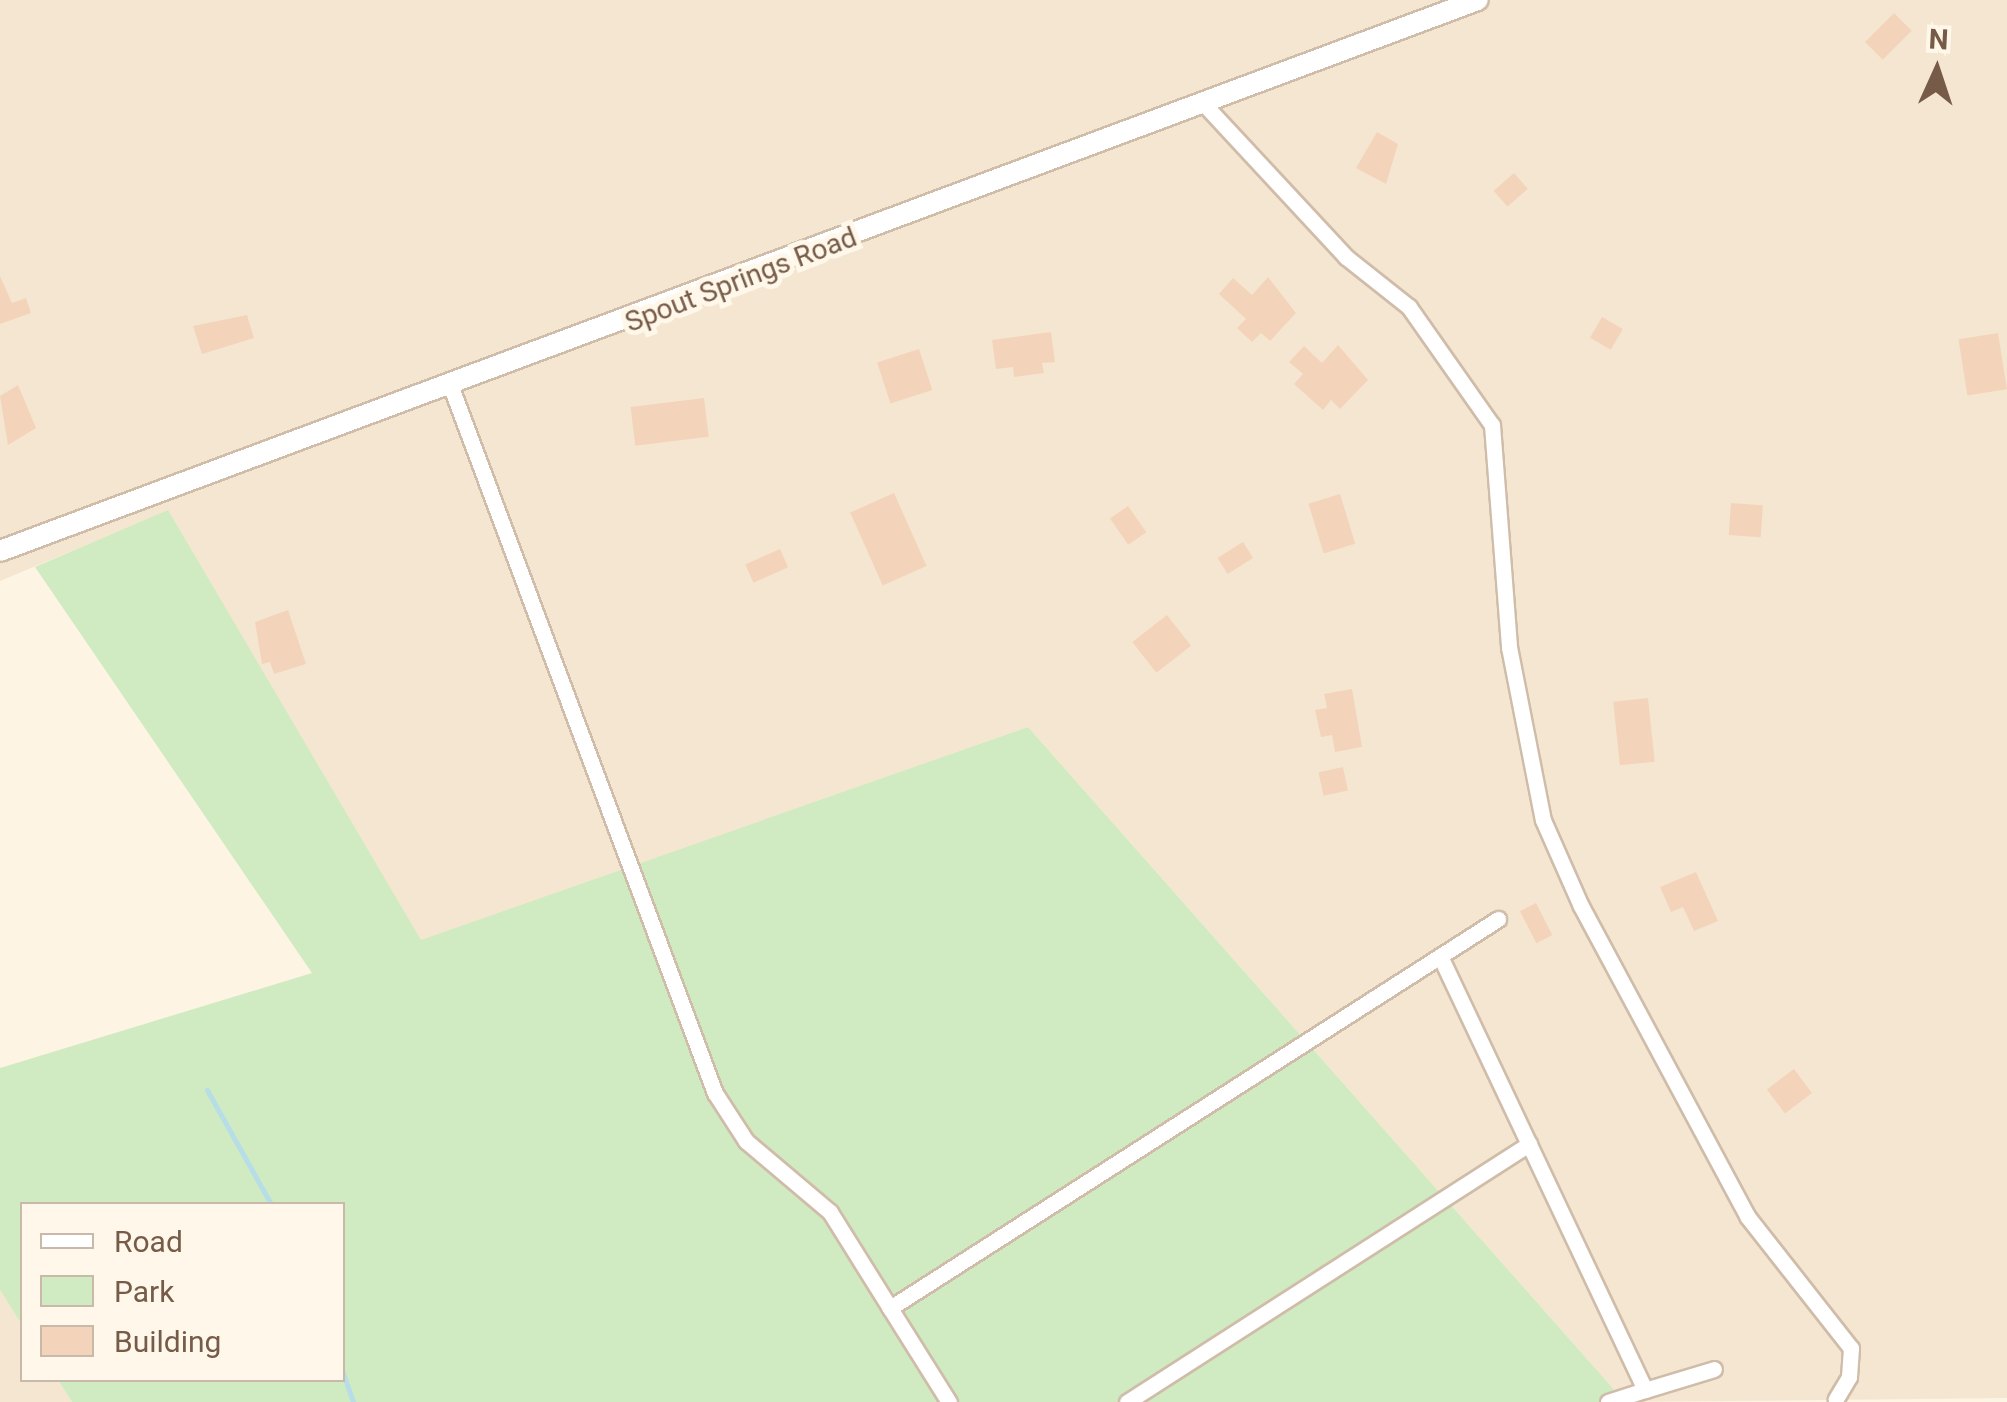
<!DOCTYPE html>
<style>
body{margin:0}
#map{position:relative;width:2007px;height:1402px;overflow:hidden;background:#fdf4e3;font-family:Roboto,sans-serif}
div>[style]{position:absolute}
[style*='--x']{left:calc(var(--x)*1px);top:calc(var(--y)*1px);width:calc(var(--w)*1px);rotate:calc(var(--a)*1deg)}
.residential>*{inset:0;background:#f5e6d1}
.green>*{inset:0;background:#d0ebc1}
.stream>*{height:5px;margin:-2.5px;padding:0 2.5px;transform-origin:2.5px;border-radius:2.5px;background:#b7dde7}
.building>*{inset:0;background:#f3d4ba;transform-origin:0 0}
.roads{filter:drop-shadow(2px 0 #cfbca9) drop-shadow(-2px 0 #cfbca9) drop-shadow(0 2px #cfbca9) drop-shadow(0 -2px #cfbca9)}
.street>*{height:15px;margin:-7.5px;padding:0 7.5px;transform-origin:7.5px;border-radius:7.5px;background:#fff}
.secondary>*{height:20px;margin:-10px;padding:0 10px;transform-origin:10px;border-radius:10px;background:#fff}
span{translate:-50% -50%;white-space:nowrap;text-align:center;line-height:1.15;-webkit-text-stroke:10px #fff8ea;paint-order:stroke}
.street-label{font-size:28px;color:#765b48}
.legend{position:absolute;left:20px;top:1202px;width:325px;height:180px;box-sizing:border-box;background:#fff8ea;border:2px solid #c8b9a9;margin:0;padding:12px 18px;list-style:none;font-size:30px;color:#765b48}
.legend li{display:flex;align-items:center;gap:20px;height:50px}
.legend b{width:50px;border:2px solid #c8b9a9}
.north{position:absolute;left:1887px;top:20px;width:100px;height:100px;-webkit-text-stroke:8px #fff8ea;paint-order:stroke;rotate:3deg;font-size:28px;font-weight:700;line-height:40px;text-align:center;color:#765b48}
.north::after{content:'';display:block;margin:auto;width:35px;height:45px;background:#765b48;clip-path:polygon(50% 0,100% 100%,50% 72%,0 100%)}
</style>
<div id="map">
<div class="residential">
<i style="clip-path:polygon(0 0,2007px 0,2007px 1398px,1625px 1402px,1028px 727px,421px 941px,168px 511px,0 581px)"></i>
<i style="clip-path:polygon(0 1290px,22px 1325px,22px 1380px,58px 1380px,72px 1402px,0 1402px)"></i>
</div>
<div class="green">
<i style="clip-path:polygon(168px 510px,421px 940px,1028px 727px,1625px 1402px,72px 1402px,58px 1380px,342px 1380px,342px 1204px,22px 1204px,22px 1325px,0 1290px,0 1068px,312px 973px,35px 567px)"></i>
</div>
<div class="stream">
<i style="--x:207;--y:1090;--w:131;--a:60.7"></i>
<i style="--x:342;--y:1370;--w:34;--a:71"></i>
</div>
<div class="building">
<i style="left:1894px;top:13px;width:25px;height:41px;rotate:45deg"></i>
<i style="clip-path:polygon(1377px 132px,1398px 144px,1386px 184px,1356px 168px)"></i>
<i style="left:1514px;top:173px;width:21px;height:27px;rotate:49deg"></i>
<i style="clip-path:polygon(0 276px,12px 303px,26px 298px,31px 313px,0 324px)"></i>
<i style="clip-path:polygon(1268px 277px,1296px 313px,1270px 341px,1261px 333px,1252px 342px,1237px 328px,1246px 319px,1219px 294px,1233px 278px,1252px 295px)"></i>
<i style="clip-path:polygon(247px 315px,254px 338px,202px 354px,193px 326px)"></i>
<i style="left:1602px;top:317px;width:24px;height:24px;rotate:30deg"></i>
<i style="clip-path:polygon(1051px 332px,1055px 362px,1042px 363px,1044px 373px,1014px 377px,1013px 367px,996px 369px,992px 340px)"></i>
<i style="left:1998px;top:333px;width:57px;height:40px;rotate:81deg"></i>
<i style="clip-path:polygon(1338px 345px,1368px 380px,1340px 409px,1331px 400px,1323px 410px,1294px 384px,1303px 374px,1289px 362px,1304px 346px,1322px 363px)"></i>
<i style="left:919px;top:349px;width:43px;height:44px;rotate:72deg"></i>
<i style="clip-path:polygon(18px 385px,36px 428px,8px 445px,0 396px)"></i>
<i style="left:704px;top:398px;width:39px;height:74px;rotate:83deg"></i>
<i style="left:894px;top:493px;width:80px;height:48px;rotate:66deg"></i>
<i style="left:1340px;top:494px;width:52px;height:33px;rotate:73deg"></i>
<i style="left:1731px;top:503px;width:32px;height:32px;rotate:4deg"></i>
<i style="left:1128px;top:506px;width:32px;height:22px;rotate:55deg"></i>
<i style="left:1243px;top:542px;width:19px;height:30px;rotate:58deg"></i>
<i style="left:780px;top:549px;width:20px;height:38px;rotate:66deg"></i>
<i style="clip-path:polygon(288px 610px,306px 664px,274px 674px,270px 662px,262px 664px,255px 622px)"></i>
<i style="left:1167px;top:615px;width:39px;height:44px;rotate:52deg"></i>
<i style="clip-path:polygon(1352px 689px,1362px 747px,1335px 752px,1332px 735px,1321px 737px,1315px 710px,1327px 708px,1324px 694px)"></i>
<i style="left:1648px;top:698px;width:64px;height:35px;rotate:84deg"></i>
<i style="left:1343px;top:767px;width:24px;height:25px;rotate:78deg"></i>
<i style="clip-path:polygon(1696px 872px,1718px 921px,1694px 931px,1683px 907px,1671px 912px,1660px 887px)"></i>
<i style="left:1536px;top:903px;width:36px;height:18px;rotate:63deg"></i>
<i style="left:1794px;top:1069px;width:30px;height:34px;rotate:53deg"></i>
</div>
<div class="roads">
<div class="street">
<i style="--x:1203;--y:103;--w:210;--a:47.1"></i>
<i style="--x:1346;--y:257;--w:80;--a:38.4"></i>
<i style="--x:1409;--y:307;--w:144;--a:54.9"></i>
<i style="--x:1492;--y:425;--w:223;--a:85.6"></i>
<i style="--x:1509;--y:647;--w:176;--a:78.9"></i>
<i style="--x:1543;--y:820;--w:94;--a:66.2"></i>
<i style="--x:1581;--y:906;--w:352;--a:61.8"></i>
<i style="--x:1747;--y:1216;--w:168;--a:51.8"></i>
<i style="--x:1851;--y:1348;--w:29;--a:94"></i>
<i style="--x:1849;--y:1377;--w:26;--a:121"></i>
<i style="--x:451;--y:387;--w:754;--a:69.5"></i>
<i style="--x:715;--y:1093;--w:57;--a:57.1"></i>
<i style="--x:746;--y:1141;--w:110;--a:40.2"></i>
<i style="--x:830;--y:1212;--w:113;--a:58"></i>
<i style="--x:890;--y:1308;--w:722;--a:-32.61"></i>
<i style="--x:1440;--y:956;--w:480;--a:64.7"></i>
<i style="--x:1645;--y:1390;--w:72;--a:-16.9"></i>
<i style="--x:890;--y:1308;--w:111;--a:57.9"></i>
<i style="--x:1127;--y:1402;--w:478;--a:-32.7"></i>
<i style="--x:1608;--y:1402;--w:39;--a:-18"></i>
</div>
<div class="secondary">
<i style="--x:0;--y:551;--w:1577;--a:-20.45"></i>
</div>
</div>
<div class="street-label">
<span style="left:741px;top:280px;rotate:-21deg">Spout Springs Road</span>
</div>
<ul class="legend">
<li><b style="height:12px;background:#fff"></b>Road</li>
<li><b style="height:28px;background:#d0ebc1"></b>Park</li>
<li><b style="height:28px;background:#f3d4ba"></b>Building</li>
</ul>
<div class="north">N</div>
</div>
